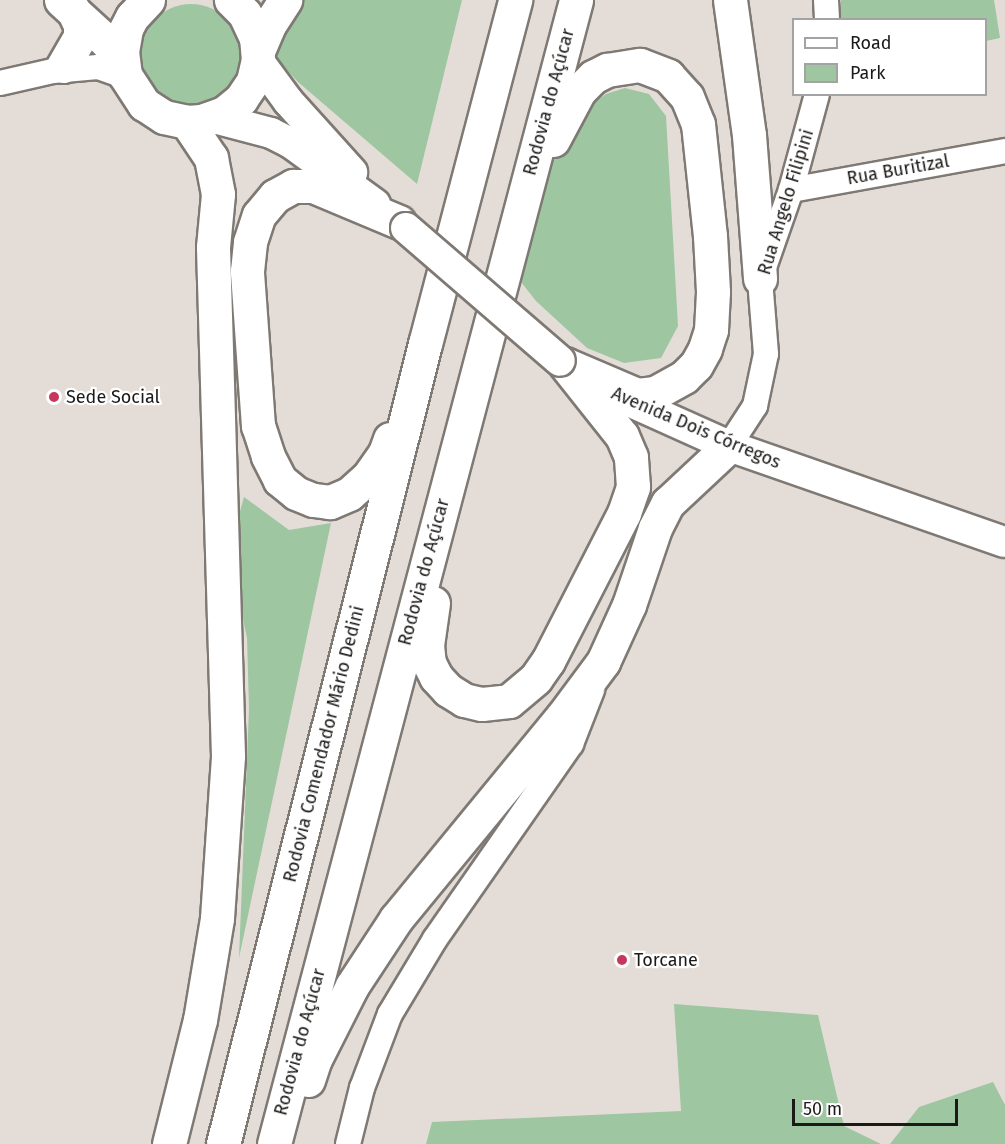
<!DOCTYPE html>
<meta charset="utf-8">
<style>
body{margin:0}
#map{position:relative;width:1005px;height:1144px;overflow:hidden;background:#e4ddd7;font-family:"Fira Sans",sans-serif}
div>[style]{position:absolute}
[style*='--x']{left:calc(var(--x)*1px);top:calc(var(--y)*1px);width:calc(var(--w)*1px);rotate:calc(var(--a)*1deg)}
.green>*{inset:0;background:#9ec6a1}
.round{border-radius:50%}
.roads{filter:drop-shadow(2px 0 #7f7974) drop-shadow(-2px 0 #7f7974) drop-shadow(0 2px #7f7974) drop-shadow(0 -2px #7f7974)}
.minor>*{height:24px;margin:-12px;padding:0 12px;transform-origin:12px;border-radius:12px;background:#fff}
.tertiary>*{height:30px;margin:-15px;padding:0 15px;transform-origin:15px;border-radius:15px;background:#fff}
.secondary>*{height:33px;margin:-16.5px;padding:0 16.5px;transform-origin:16.5px;border-radius:16.5px;background:#fff}
.motorway>*{height:33px;margin:-16.5px;padding:0 16.5px;transform-origin:16.5px;border-radius:16.5px;background:#fff}
.bridges{filter:drop-shadow(2px 0 #7f7974) drop-shadow(-2px 0 #7f7974) drop-shadow(0 2px #7f7974) drop-shadow(0 -2px #7f7974)}
.tertiary-bridge>*{height:30px;margin:-15px;padding:0 15px;transform-origin:15px;border-radius:15px;background:#fff}
.dots>*{width:16px;height:16px;translate:-50% -50%;box-sizing:border-box;border:3px solid #fff;border-radius:50%}
span{translate:-50% -50%;white-space:nowrap;text-align:center;line-height:1.15;-webkit-text-stroke:4.5px #fff;paint-order:stroke}
.street-label{font-size:18px;color:#1c1a18}
.poi-label{font-size:18px;color:#1c1a18}
.left{translate:0 -50%;text-align:left}
.legend{position:absolute;left:792px;top:18px;width:195px;height:78px;box-sizing:border-box;background:#fff;border:2px solid #a4a3a3;margin:0;padding:8px 10px;list-style:none;font-size:18px;color:#1c1a18}
.legend li{display:flex;align-items:center;gap:12px;height:30px}
.legend b{width:30px;border:2px solid #a4a3a3}
.scale{position:absolute;left:792px;top:1099px;width:166px;height:27px;box-sizing:border-box;border:3px solid #1c1a18;border-top:0;padding-left:8px;font-size:18px;line-height:21px;white-space:nowrap;color:#1c1a18;-webkit-text-stroke:4px #fff;paint-order:stroke}
</style>
<div id="map">
<div class="green">
<i style="clip-path:polygon(304px 0,462px 0,417px 184px,298px 82px,274px 56px,277px 28px)"></i>
<i style="clip-path:polygon(841px 0,994px 0,1000px 38px,986px 41px,986px 20px,841px 19px)"></i>
<i class="round" style="left:140px;top:4px;width:102px;height:102px"></i>
<i style="clip-path:polygon(625px 88px,649px 94px,666px 116px,678px 326px,661px 358px,624px 363px,587px 348px,536px 301px,521px 282px,551px 166px,573px 122px,588px 107px,606px 94px)"></i>
<i style="clip-path:polygon(244px 497px,289px 530px,331px 523px,239px 958px,249px 709px,247px 638px,238px 596px,240px 572px,234px 533px)"></i>
<i style="clip-path:polygon(674px 1004px,818px 1015px,844px 1126px,881px 1144px,426px 1144px,432px 1122px,681px 1111px)"></i>
<i style="clip-path:polygon(993px 1082px,1005px 1105px,1005px 1144px,890px 1144px,919px 1107px)"></i>
</div>
<div class="roads">
<div class="minor">
<i style="--x:826;--y:0;--w:20;--a:87"></i>
<i style="--x:0;--y:83;--w:54;--a:-12.8"></i>
<i style="--x:53;--y:71;--w:45;--a:-5.1"></i>
<i style="--x:98;--y:67;--w:24;--a:19"></i>
<i style="--x:121;--y:75;--w:14;--a:51"></i>
<i style="--x:791;--y:190;--w:218;--a:-10.3"></i>
<i style="--x:729;--y:446;--w:48;--a:-57"></i>
<i style="--x:755;--y:406;--w:53;--a:-78.1"></i>
<i style="--x:766;--y:354;--w:75;--a:-94.6"></i>
<i style="--x:760;--y:279;--w:94;--a:-70.8"></i>
<i style="--x:791;--y:190;--w:99;--a:-74.8"></i>
<i style="--x:348;--y:1144;--w:58;--a:-76"></i>
<i style="--x:362;--y:1088;--w:79;--a:-69.3"></i>
<i style="--x:390;--y:1014;--w:87;--a:-59"></i>
<i style="--x:435;--y:939;--w:238;--a:-55.1"></i>
<i style="--x:571;--y:744;--w:58;--a:-68.7"></i>
</div>
<div class="tertiary">
<i style="--x:258;--y:60;--w:51;--a:53.8"></i>
<i style="--x:288;--y:101;--w:96;--a:48"></i>
<i style="--x:214;--y:118;--w:59;--a:14.7"></i>
<i style="--x:271;--y:133;--w:22;--a:27"></i>
<i style="--x:291;--y:143;--w:104;--a:36"></i>
<i style="--x:611;--y:393;--w:129;--a:24.2"></i>
<i style="--x:729;--y:446;--w:292;--a:19.2"></i>
</div>
<div class="secondary">
<i style="--x:61;--y:0;--w:62;--a:42.4"></i>
<i style="--x:107;--y:42;--w:25;--a:53"></i>
<i style="--x:148;--y:0;--w:23;--a:133"></i>
<i style="--x:132;--y:17;--w:13;--a:117"></i>
<i style="--x:126;--y:29;--w:22;--a:100"></i>
<i style="--x:122;--y:51;--w:24;--a:83"></i>
<i style="--x:125;--y:75;--w:35;--a:57"></i>
<i style="--x:144;--y:104;--w:24;--a:33"></i>
<i style="--x:164;--y:117;--w:24;--a:12"></i>
<i style="--x:187;--y:122;--w:14;--a:-4"></i>
<i style="--x:201;--y:121;--w:24;--a:-19"></i>
<i style="--x:224;--y:113;--w:22;--a:-39"></i>
<i style="--x:241;--y:99;--w:22;--a:-56"></i>
<i style="--x:253;--y:81;--w:22;--a:-77"></i>
<i style="--x:258;--y:60;--w:22;--a:-95"></i>
<i style="--x:256;--y:38;--w:26;--a:-115"></i>
<i style="--x:245;--y:14;--w:20;--a:-135"></i>
<i style="--x:63;--y:66;--w:34;--a:-60"></i>
<i style="--x:80;--y:37;--w:12;--a:-90"></i>
<i style="--x:80;--y:25;--w:19;--a:-115"></i>
</div>
<div class="motorway">
<i style="--x:730;--y:0;--w:136;--a:82"></i>
<i style="--x:749;--y:135;--w:144;--a:85.6"></i>
<i style="--x:258;--y:51;--w:28;--a:-67"></i>
<i style="--x:269;--y:25;--w:30;--a:-57"></i>
<i style="--x:553;--y:140;--w:55;--a:-62"></i>
<i style="--x:579;--y:91;--w:20;--a:-45"></i>
<i style="--x:593;--y:77;--w:16;--a:-27"></i>
<i style="--x:607;--y:70;--w:33;--a:-9"></i>
<i style="--x:640;--y:65;--w:30;--a:21"></i>
<i style="--x:668;--y:76;--w:28;--a:48"></i>
<i style="--x:687;--y:97;--w:29;--a:68"></i>
<i style="--x:698;--y:124;--w:113;--a:83.9"></i>
<i style="--x:710;--y:236;--w:56;--a:86.9"></i>
<i style="--x:713;--y:292;--w:38;--a:93"></i>
<i style="--x:711;--y:330;--w:20;--a:108"></i>
<i style="--x:705;--y:349;--w:18;--a:119"></i>
<i style="--x:696;--y:365;--w:17;--a:135"></i>
<i style="--x:684;--y:377;--w:33;--a:151"></i>
<i style="--x:655;--y:393;--w:18;--a:174"></i>
<i style="--x:637;--y:395;--w:76;--a:-156.8"></i>
<i style="--x:390;--y:439;--w:15;--a:110"></i>
<i style="--x:385;--y:453;--w:29;--a:125"></i>
<i style="--x:368;--y:477;--w:25;--a:138"></i>
<i style="--x:349;--y:494;--w:21;--a:157"></i>
<i style="--x:330;--y:502;--w:17;--a:-173"></i>
<i style="--x:313;--y:500;--w:18;--a:-158"></i>
<i style="--x:296;--y:493;--w:21;--a:-141"></i>
<i style="--x:280;--y:480;--w:27;--a:-117"></i>
<i style="--x:268;--y:456;--w:32;--a:-108"></i>
<i style="--x:258;--y:426;--w:155;--a:-94.1"></i>
<i style="--x:247;--y:271;--w:29;--a:-84"></i>
<i style="--x:250;--y:242;--w:28;--a:-72"></i>
<i style="--x:259;--y:215;--w:25;--a:-50"></i>
<i style="--x:275;--y:196;--w:21;--a:-29"></i>
<i style="--x:293;--y:186;--w:20;--a:0"></i>
<i style="--x:313;--y:186;--w:93;--a:22.7"></i>
<i style="--x:433;--y:603;--w:42;--a:98.1"></i>
<i style="--x:427;--y:645;--w:18;--a:84"></i>
<i style="--x:429;--y:663;--w:16;--a:63"></i>
<i style="--x:436;--y:677;--w:18;--a:47"></i>
<i style="--x:448;--y:690;--w:19;--a:32"></i>
<i style="--x:464;--y:700;--w:18;--a:13"></i>
<i style="--x:482;--y:704;--w:27;--a:-6"></i>
<i style="--x:509;--y:701;--w:35;--a:-40"></i>
<i style="--x:536;--y:678;--w:21;--a:-55"></i>
<i style="--x:548;--y:661;--w:166;--a:-62.8"></i>
<i style="--x:624;--y:513;--w:28;--a:-71"></i>
<i style="--x:633;--y:487;--w:30;--a:-94"></i>
<i style="--x:631;--y:457;--w:23;--a:-113"></i>
<i style="--x:622;--y:436;--w:92;--a:-128.4"></i>
<i style="--x:308;--y:1080;--w:22;--a:-72"></i>
<i style="--x:315;--y:1059;--w:82;--a:-63.1"></i>
<i style="--x:352;--y:986;--w:80;--a:-56.7"></i>
<i style="--x:396;--y:919;--w:261;--a:-50.6"></i>
<i style="--x:562;--y:717;--w:69;--a:-53.3"></i>
<i style="--x:603;--y:662;--w:63;--a:-65.5"></i>
<i style="--x:629;--y:605;--w:81;--a:-71.3"></i>
<i style="--x:655;--y:528;--w:28;--a:-63"></i>
<i style="--x:668;--y:503;--w:83;--a:-43.1"></i>
<i style="--x:169;--y:1144;--w:128;--a:-76"></i>
<i style="--x:200;--y:1020;--w:103;--a:-80.5"></i>
<i style="--x:217;--y:918;--w:162;--a:-86.1"></i>
<i style="--x:228;--y:756;--w:509;--a:-91.69"></i>
<i style="--x:213;--y:247;--w:53;--a:-84.6"></i>
<i style="--x:218;--y:194;--w:37;--a:-101"></i>
<i style="--x:211;--y:158;--w:43;--a:-123.7"></i>
<i style="--x:223;--y:1144;--w:825;--a:-75.83"></i>
<i style="--x:425;--y:344;--w:356;--a:-75.3"></i>
<i style="--x:274;--y:1144;--w:1183;--a:-75.21"></i>
</div>
</div>
<div class="bridges">
<div class="tertiary-bridge">
<i style="--x:406;--y:228;--w:203;--a:40.8"></i>
</div>
</div>
<div class="dots">
<i style="left:54px;top:397px;background:#c6375d"></i>
<i style="left:622px;top:960px;background:#c6375d"></i>
</div>
<div class="street-label">
<span style="left:549px;top:102px;rotate:-75deg">Rodovia do Açúcar</span>
<span style="left:898px;top:170px;rotate:-10deg">Rua Buritizal</span>
<span style="left:786px;top:202px;rotate:-73deg">Rua Angelo Filipini</span>
<span style="left:696px;top:428px;rotate:23deg">Avenida Dois Córregos</span>
<span style="left:424px;top:572px;rotate:-75deg">Rodovia do Açúcar</span>
<span style="left:324px;top:744px;rotate:-76deg">Rodovia Comendador Mário Dedini</span>
<span style="left:300px;top:1042px;rotate:-75deg">Rodovia do Açúcar</span>
</div>
<div class="poi-label">
<span class="left" style="left:66px;top:397px">Sede Social</span>
<span class="left" style="left:634px;top:960px">Torcane</span>
</div>
<ul class="legend">
<li><b style="height:8px;background:#fff"></b>Road</li>
<li><b style="height:16px;background:#9ec6a1"></b>Park</li>
</ul>
<div class="scale">50 m</div>
</div>
